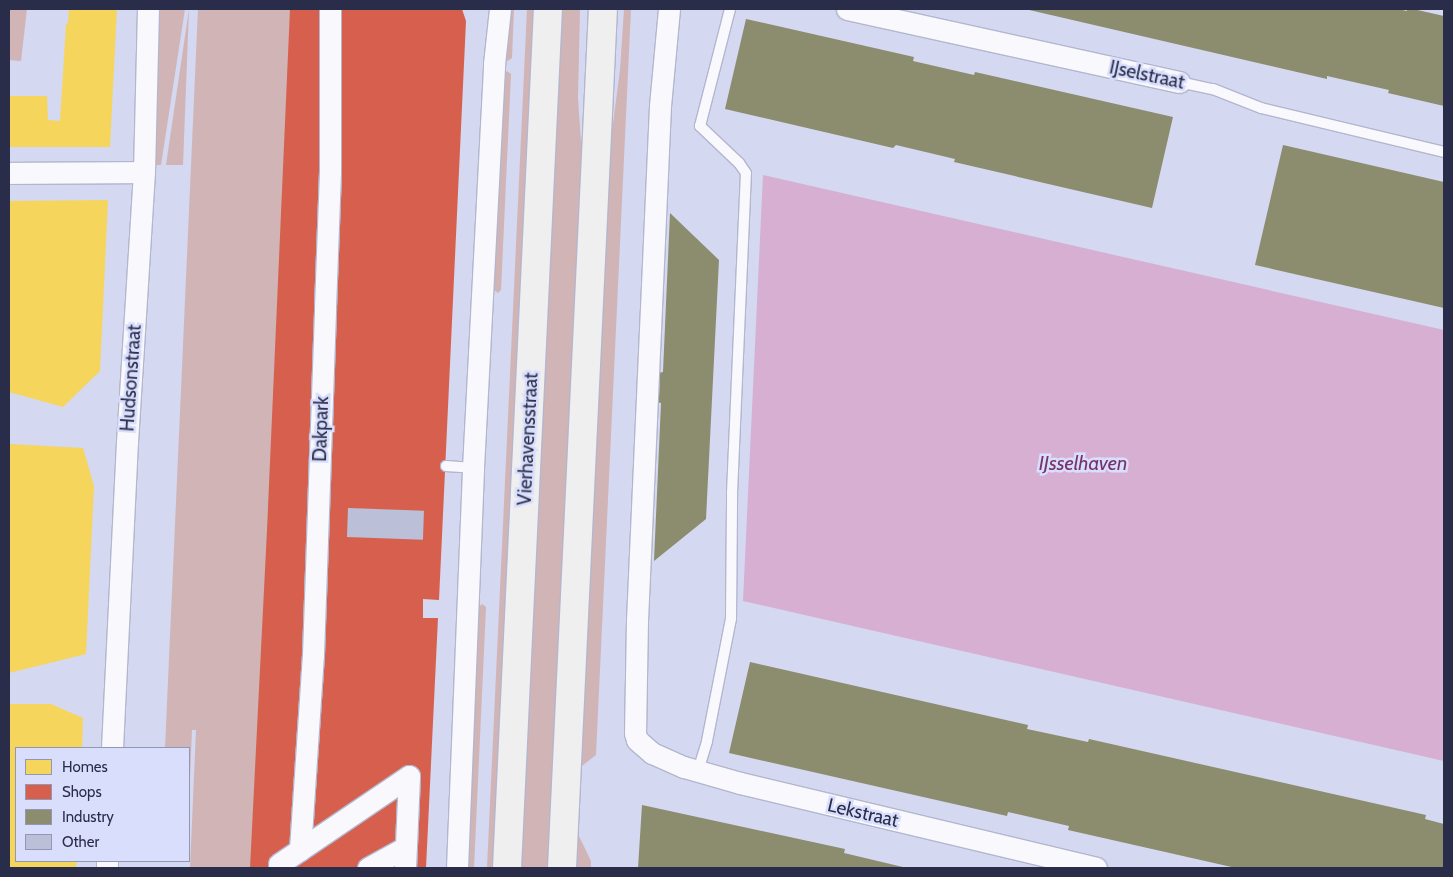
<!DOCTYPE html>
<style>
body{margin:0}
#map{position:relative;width:1453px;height:877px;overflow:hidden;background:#d4d8f0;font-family:Cabin,sans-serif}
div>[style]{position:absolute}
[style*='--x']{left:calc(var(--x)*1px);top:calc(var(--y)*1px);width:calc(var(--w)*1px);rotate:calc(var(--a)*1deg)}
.green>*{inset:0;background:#d1b4b6}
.water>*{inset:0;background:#d6afd3}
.homes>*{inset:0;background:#f6d55c}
.shops>*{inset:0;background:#d6604d}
.industry>*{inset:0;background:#8c8c6e}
.building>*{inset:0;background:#bbbfd7;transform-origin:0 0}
.roads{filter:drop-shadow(1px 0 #b3b6ce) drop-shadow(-1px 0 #b3b6ce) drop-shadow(0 1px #b3b6ce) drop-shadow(0 -1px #b3b6ce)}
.lane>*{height:10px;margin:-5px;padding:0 5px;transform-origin:5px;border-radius:5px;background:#f9f9fd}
.street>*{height:21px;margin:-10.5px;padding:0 10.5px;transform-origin:10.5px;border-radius:10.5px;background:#f9f9fd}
.secondary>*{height:28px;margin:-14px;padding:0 14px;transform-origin:14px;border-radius:14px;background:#efeff0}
span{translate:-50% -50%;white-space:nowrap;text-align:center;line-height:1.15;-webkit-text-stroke:5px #d8defc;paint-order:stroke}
.street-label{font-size:19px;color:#292d49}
.water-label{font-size:20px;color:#783469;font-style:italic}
.frame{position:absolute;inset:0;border:10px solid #292d49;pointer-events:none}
.legend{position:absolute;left:15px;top:747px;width:175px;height:115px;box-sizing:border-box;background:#d8defc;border:1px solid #9297b4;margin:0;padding:6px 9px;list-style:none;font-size:15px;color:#292d49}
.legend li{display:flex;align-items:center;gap:10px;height:25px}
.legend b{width:25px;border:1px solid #9297b4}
</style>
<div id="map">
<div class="green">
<i style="clip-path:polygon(9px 9px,27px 9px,21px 61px,9px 60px)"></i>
<i style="clip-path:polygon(157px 9px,185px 9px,161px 165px,149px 165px)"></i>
<i style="clip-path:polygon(189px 9px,183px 165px,166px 165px)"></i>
<i style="clip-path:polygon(198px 9px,314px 9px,317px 162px,278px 855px,259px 868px,190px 868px,196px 730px,192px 730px,189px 803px,189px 748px,165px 748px)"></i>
<i style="clip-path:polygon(507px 9px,514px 9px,512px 58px,508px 61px,505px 58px)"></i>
<i style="clip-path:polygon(527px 9px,534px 9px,493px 868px,487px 868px)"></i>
<i style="clip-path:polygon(556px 9px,580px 9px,578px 98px,583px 171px,550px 868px,517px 868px)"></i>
<i style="clip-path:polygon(624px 9px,631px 9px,596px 755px,578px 769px,607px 169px,620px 70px)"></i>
<i style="clip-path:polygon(507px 71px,511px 74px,501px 290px,498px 293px,494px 290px,504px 74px)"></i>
<i style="clip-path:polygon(482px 604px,486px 607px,474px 868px,466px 868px,479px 607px)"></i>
<i style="clip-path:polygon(577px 832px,591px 861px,591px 868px,573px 868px)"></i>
</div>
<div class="water">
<i style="clip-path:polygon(763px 175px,1444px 330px,1444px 761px,743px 601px)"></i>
</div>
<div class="homes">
<i style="clip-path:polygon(69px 9px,117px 9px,110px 147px,9px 147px,9px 96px,47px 96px,48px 120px,60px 121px,66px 24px,68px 23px)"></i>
<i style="clip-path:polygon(108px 200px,100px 371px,63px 407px,9px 392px,9px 201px)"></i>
<i style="clip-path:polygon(9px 444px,83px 448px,94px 486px,86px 654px,9px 673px)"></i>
<i style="clip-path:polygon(9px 704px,51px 704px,83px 718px,82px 748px,16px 748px,16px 861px,77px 861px,76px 868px,9px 868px)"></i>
</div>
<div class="shops">
<i style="clip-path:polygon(290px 9px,462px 9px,466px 21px,439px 600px,423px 599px,423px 618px,438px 618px,426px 868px,250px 868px,267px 530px)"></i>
</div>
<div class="industry">
<i style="clip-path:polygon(1025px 9px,1398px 9px,1407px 11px,1407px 9px,1413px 9px,1444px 16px,1444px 106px,1388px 93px,1389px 90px,1327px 76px,1327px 79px)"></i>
<i style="clip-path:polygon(746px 19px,914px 57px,913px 61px,974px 75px,975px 72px,1173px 117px,1152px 208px,954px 162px,955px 159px,896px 145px,893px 148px,725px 109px)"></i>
<i style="clip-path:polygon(1283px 145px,1444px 182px,1444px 308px,1255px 265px)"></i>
<i style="clip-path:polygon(670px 213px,719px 260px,706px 519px,654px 561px,661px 403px,657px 402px,658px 373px,663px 372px)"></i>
<i style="clip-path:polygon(750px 662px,1028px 725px,1027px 729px,1088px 742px,1089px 739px,1426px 815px,1425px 819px,1444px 824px,1444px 868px,1236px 868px,1068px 830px,1069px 826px,1008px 812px,1007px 816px,729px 753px)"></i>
<i style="clip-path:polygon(642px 805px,845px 849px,844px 853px,907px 868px,638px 868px)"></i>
</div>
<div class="building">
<i style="left:348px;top:508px;width:76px;height:29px;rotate:2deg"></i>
</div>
<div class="roads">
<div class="lane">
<i style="--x:1179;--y:82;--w:35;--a:12"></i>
<i style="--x:1213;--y:89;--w:52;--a:21.6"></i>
<i style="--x:1261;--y:108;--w:188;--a:13.5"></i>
<i style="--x:446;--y:466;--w:27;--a:4"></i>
<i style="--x:698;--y:771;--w:31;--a:-73"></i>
<i style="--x:707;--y:741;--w:124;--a:-78.9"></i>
<i style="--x:731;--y:619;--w:126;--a:-89.5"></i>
<i style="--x:732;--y:493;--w:320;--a:-87.5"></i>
<i style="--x:746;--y:173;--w:12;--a:-125"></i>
<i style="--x:739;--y:163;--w:54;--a:-136.5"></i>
<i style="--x:700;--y:126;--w:121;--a:-75.6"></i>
</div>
<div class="street">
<i style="--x:669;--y:9;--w:97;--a:95.3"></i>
<i style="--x:660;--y:106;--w:515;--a:92.56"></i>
<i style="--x:637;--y:620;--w:113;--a:91"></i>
<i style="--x:635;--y:733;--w:7;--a:74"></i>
<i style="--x:637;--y:740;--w:20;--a:41"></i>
<i style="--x:652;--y:753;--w:35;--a:24"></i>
<i style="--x:684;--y:767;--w:58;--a:15.9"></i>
<i style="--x:740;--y:783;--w:366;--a:13.4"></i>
<i style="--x:847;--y:9;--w:340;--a:12.4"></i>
<i style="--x:9;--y:173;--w:135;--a:-0.4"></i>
<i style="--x:112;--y:748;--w:306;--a:-87.2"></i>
<i style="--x:127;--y:442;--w:271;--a:-86.4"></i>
<i style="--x:144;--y:172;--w:163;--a:-88.6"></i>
<i style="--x:300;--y:850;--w:195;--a:-86.2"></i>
<i style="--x:313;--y:655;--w:347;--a:-88"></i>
<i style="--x:325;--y:308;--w:137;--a:-87.9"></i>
<i style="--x:330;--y:171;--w:162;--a:-90"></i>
<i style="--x:279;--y:864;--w:157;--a:-34.1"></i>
<i style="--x:107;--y:868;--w:7;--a:-90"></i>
<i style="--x:368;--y:868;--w:43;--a:-28.9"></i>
<i style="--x:405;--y:868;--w:92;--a:-87.5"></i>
<i style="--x:457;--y:868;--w:400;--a:-87.7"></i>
<i style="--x:473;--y:468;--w:405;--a:-87"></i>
<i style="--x:494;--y:64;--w:55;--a:-83.8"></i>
</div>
<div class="secondary">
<i style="--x:507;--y:868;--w:860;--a:-87.27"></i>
<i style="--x:562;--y:868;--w:860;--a:-87.27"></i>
</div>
</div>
<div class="street-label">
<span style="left:1147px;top:75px;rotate:12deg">IJselstraat</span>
<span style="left:131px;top:378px;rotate:-86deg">Hudsonstraat</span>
<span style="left:321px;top:429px;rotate:-88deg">Dakpark</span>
<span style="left:528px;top:439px;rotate:-87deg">Vierhavensstraat</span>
<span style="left:863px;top:813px;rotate:13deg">Lekstraat</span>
</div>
<div class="water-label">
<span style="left:1083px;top:463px">IJsselhaven</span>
</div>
<div class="frame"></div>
<ul class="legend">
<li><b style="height:14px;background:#f6d55c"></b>Homes</li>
<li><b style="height:14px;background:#d6604d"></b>Shops</li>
<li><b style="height:14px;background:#8c8c6e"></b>Industry</li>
<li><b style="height:14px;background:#bbbfd7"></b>Other</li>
</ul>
</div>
